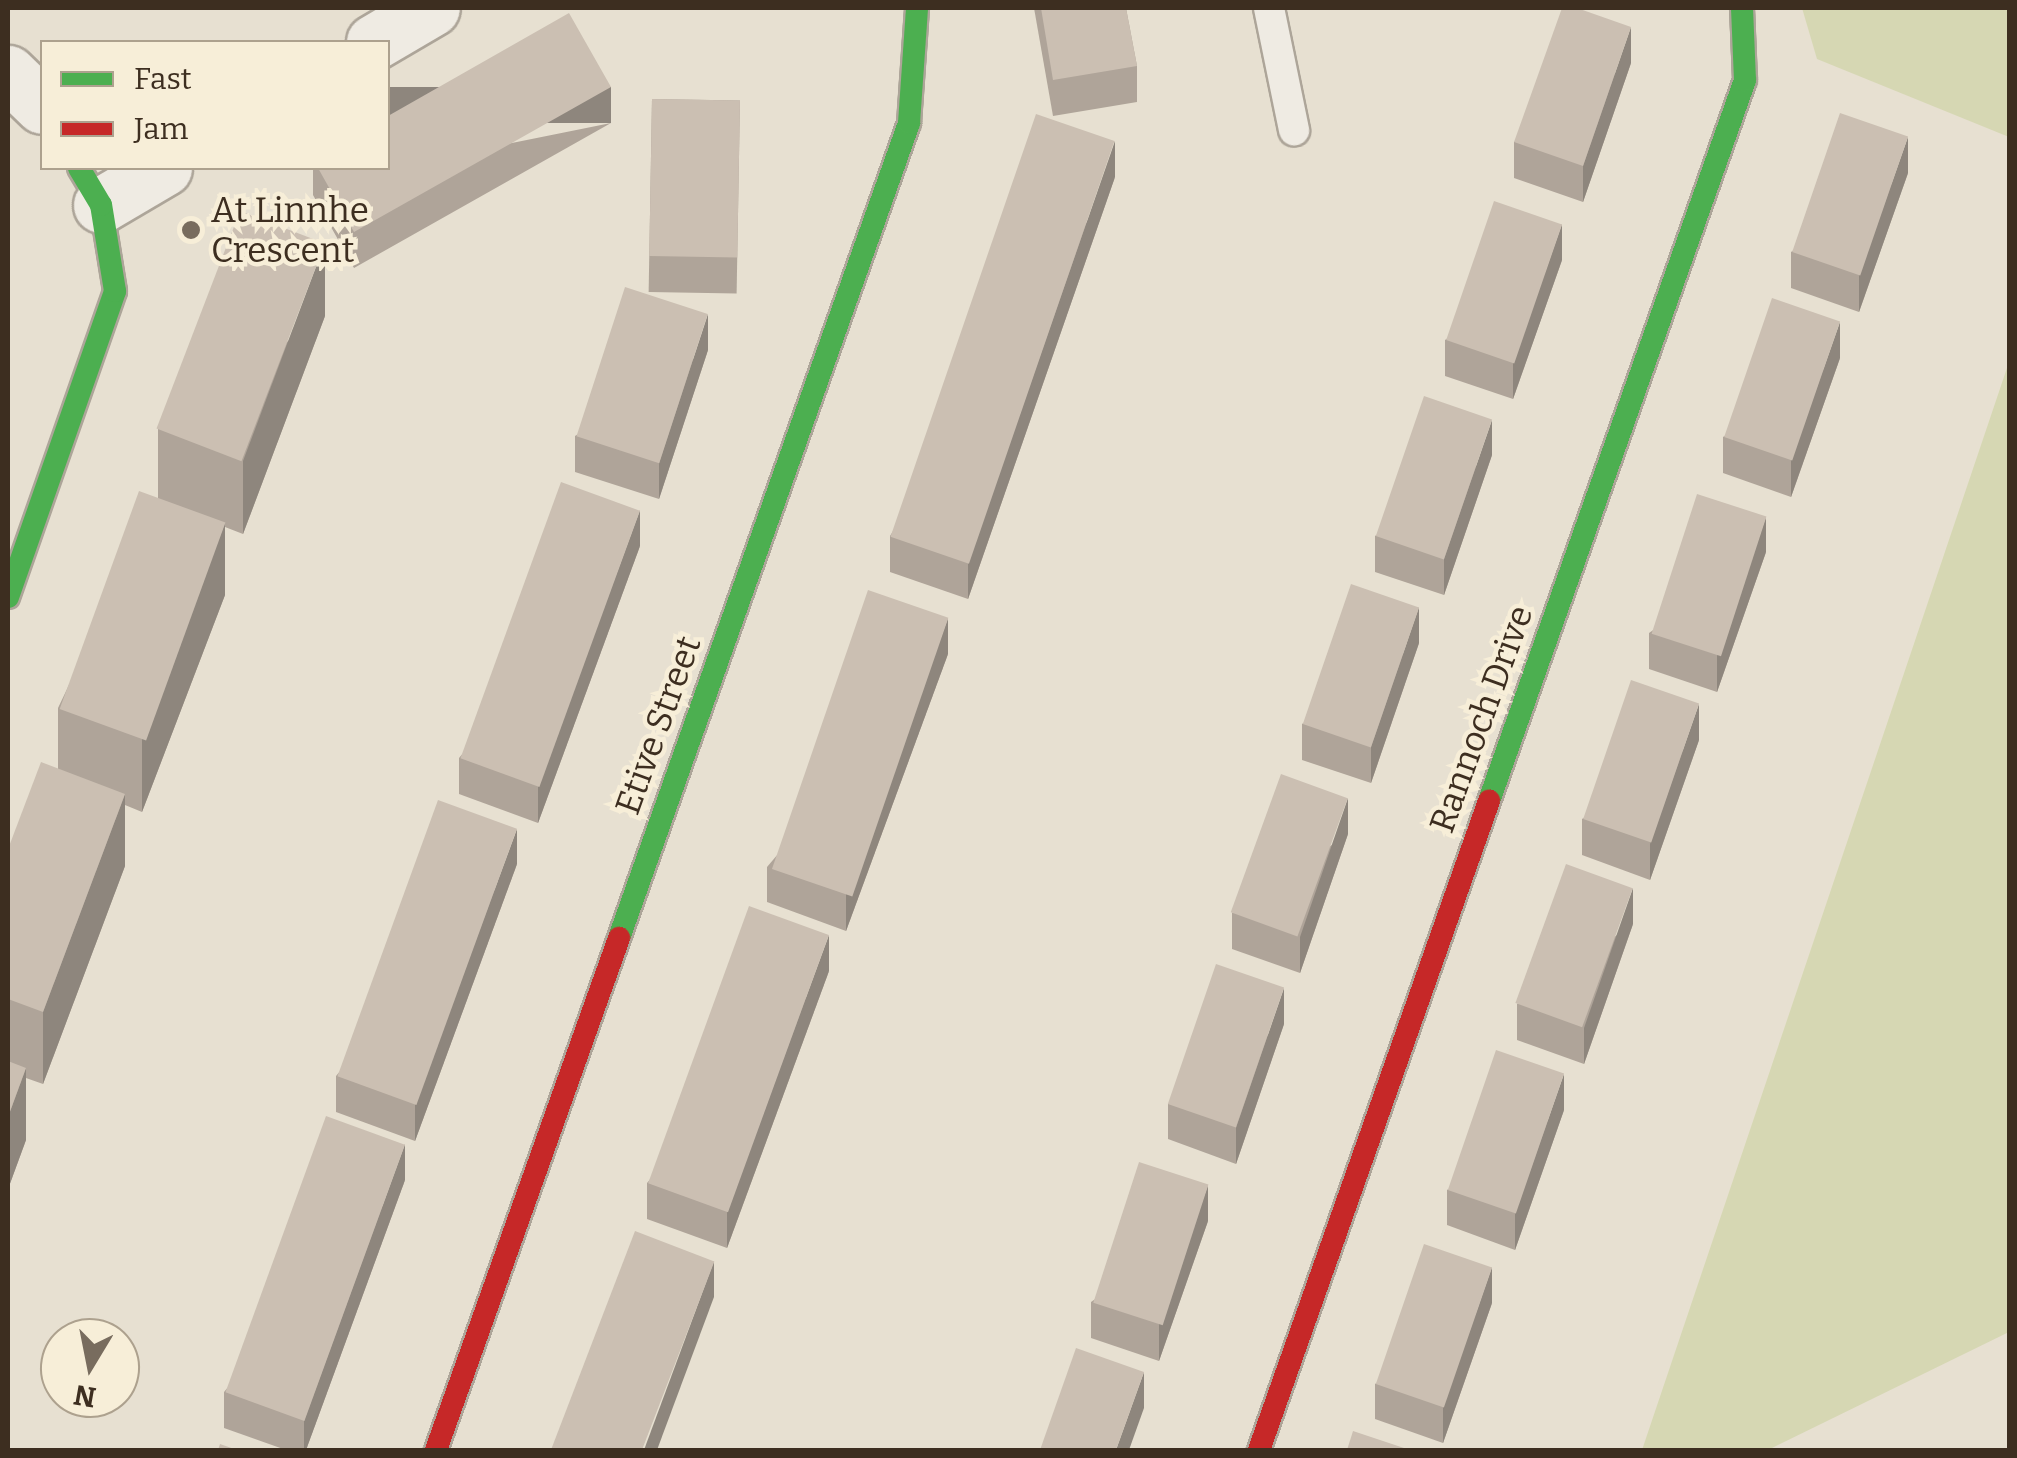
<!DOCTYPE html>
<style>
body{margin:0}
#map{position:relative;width:2017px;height:1458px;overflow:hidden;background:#e7e0d1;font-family:Bitter,serif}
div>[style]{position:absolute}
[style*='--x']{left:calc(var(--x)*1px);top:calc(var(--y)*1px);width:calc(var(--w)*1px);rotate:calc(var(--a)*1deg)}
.green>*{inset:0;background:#d6d7b3}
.roads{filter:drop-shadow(2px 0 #ada599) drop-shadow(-2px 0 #ada599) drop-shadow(0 2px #ada599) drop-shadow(0 -2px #ada599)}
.lane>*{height:30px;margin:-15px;padding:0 15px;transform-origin:15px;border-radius:15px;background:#efebe3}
.street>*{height:55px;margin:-27.5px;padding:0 27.5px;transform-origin:27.5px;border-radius:27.5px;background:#efebe3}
.fast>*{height:22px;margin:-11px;padding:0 11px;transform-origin:11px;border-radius:11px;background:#4caf50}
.jam>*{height:22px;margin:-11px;padding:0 11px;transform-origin:11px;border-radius:11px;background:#c62828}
.wall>*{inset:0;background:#afa499;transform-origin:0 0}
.shaded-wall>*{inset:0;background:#8e867d;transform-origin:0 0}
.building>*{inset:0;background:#cbbfb2;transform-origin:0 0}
.dots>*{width:28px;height:28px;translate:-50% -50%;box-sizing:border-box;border:5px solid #f7eed8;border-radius:50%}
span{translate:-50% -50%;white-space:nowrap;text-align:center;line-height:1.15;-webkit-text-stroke:9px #f7eed8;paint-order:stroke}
.poi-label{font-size:35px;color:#3d2e20}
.left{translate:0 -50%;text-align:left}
.street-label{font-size:35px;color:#3d2e20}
.frame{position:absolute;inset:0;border:10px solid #3d2e20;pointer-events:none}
.legend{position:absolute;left:40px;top:40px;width:350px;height:130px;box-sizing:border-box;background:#f7eed8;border:2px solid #ada18e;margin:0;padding:12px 18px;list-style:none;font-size:30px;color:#3d2e20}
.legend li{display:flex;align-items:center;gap:20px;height:50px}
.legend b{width:50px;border:2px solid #ada18e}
.north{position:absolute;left:40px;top:1318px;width:100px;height:100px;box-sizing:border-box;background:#f7eed8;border:2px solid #ada18e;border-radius:50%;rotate:190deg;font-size:28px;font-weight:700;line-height:40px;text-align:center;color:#3d2e20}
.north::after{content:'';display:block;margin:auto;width:35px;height:45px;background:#786c5e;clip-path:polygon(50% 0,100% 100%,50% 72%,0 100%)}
</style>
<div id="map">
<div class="green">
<i style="clip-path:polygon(1802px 8px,2009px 8px,2009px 137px,1817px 59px)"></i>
<i style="clip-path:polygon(2009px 362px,2009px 1332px,1768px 1450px,1642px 1450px)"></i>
</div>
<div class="roads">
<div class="lane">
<i style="--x:1269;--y:8;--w:125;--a:78.4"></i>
</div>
<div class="street">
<i style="--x:374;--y:42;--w:67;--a:-30.4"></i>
<i style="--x:8;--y:73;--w:47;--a:44.1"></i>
<i style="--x:101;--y:205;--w:73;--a:-30.4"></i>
</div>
<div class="fast">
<i style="--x:8;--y:597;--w:324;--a:-70.7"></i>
<i style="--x:115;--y:291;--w:87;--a:-99.2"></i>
<i style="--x:101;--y:205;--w:43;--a:-120.7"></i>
<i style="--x:1489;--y:801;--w:765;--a:-70.45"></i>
<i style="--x:1745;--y:80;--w:72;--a:-92.4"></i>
<i style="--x:619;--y:938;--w:865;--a:-70.41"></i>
<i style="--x:909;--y:123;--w:115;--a:-86"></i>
</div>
<div class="jam">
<i style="--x:436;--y:1450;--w:544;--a:-70.33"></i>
<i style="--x:1259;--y:1450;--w:689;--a:-70.49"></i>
</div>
</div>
<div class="wall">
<i style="clip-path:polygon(1034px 8px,1126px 8px,1137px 66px,1137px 102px,1053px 116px)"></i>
<i style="clip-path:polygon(1631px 63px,1583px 202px,1514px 178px,1514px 142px)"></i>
<i style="left:652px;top:99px;width:88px;height:193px;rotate:1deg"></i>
<i style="clip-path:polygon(611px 123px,354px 268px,313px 195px,313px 168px,388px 168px)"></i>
<i style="clip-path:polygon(1908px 173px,1859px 312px,1791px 288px,1791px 252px)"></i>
<i style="clip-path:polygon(1115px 177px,968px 599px,890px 572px,890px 536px)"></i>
<i style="clip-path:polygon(1562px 260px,1513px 399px,1445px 376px,1445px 340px)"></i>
<i style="clip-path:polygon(325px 316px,243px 534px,225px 527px,225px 595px,142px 812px,125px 805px,125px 866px,43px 1084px,26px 1078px,26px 1140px,8px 1189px,8px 849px,58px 769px,58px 708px,158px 498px,158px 429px)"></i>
<i style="clip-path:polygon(708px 350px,659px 499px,575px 472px,575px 436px)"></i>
<i style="clip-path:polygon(1840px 358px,1791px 497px,1723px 473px,1723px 437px)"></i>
<i style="clip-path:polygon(1492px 455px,1444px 595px,1375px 572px,1375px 536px)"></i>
<i style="clip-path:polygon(640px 546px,538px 823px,459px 794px,459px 758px)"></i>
<i style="clip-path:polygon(1766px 552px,1717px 692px,1649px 669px,1649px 633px)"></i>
<i style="clip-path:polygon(1419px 643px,1371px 783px,1302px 760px,1302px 724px)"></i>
<i style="clip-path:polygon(948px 654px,846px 931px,767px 902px,767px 867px)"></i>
<i style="clip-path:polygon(1699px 740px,1650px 880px,1582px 855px,1582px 819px)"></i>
<i style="clip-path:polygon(1348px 834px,1300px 973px,1232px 949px,1232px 913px)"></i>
<i style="clip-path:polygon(517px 864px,415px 1141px,336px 1112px,336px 1076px)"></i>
<i style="clip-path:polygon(1633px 924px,1584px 1064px,1517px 1040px,1517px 1004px)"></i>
<i style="clip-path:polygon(829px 971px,727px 1248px,647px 1219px,647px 1183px)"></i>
<i style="clip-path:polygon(1284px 1024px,1236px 1164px,1168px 1139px,1168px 1104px)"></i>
<i style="clip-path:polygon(1564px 1110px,1515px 1250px,1447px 1225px,1447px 1190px)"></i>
<i style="clip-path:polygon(405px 1180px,306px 1450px,286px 1450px,224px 1428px,224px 1392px)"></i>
<i style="clip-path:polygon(1208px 1221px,1159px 1361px,1091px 1338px,1091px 1302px)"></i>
<i style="clip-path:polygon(1492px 1303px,1443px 1443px,1375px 1419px,1375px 1384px)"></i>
</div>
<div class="shaded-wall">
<i style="clip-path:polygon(1631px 27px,1631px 63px,1583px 202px,1583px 166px)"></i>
<i style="left:611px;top:87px;width:36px;height:295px;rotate:90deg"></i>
<i style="clip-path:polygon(1908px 137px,1908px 173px,1859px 312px,1859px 276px)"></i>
<i style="clip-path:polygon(1115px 141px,1115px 177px,968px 599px,968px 563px)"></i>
<i style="clip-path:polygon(1562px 224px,1562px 260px,1513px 399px,1513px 363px)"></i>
<i style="clip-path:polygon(325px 243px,325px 316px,243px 534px,243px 461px)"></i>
<i style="clip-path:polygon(708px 314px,708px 350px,659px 499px,659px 463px)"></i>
<i style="clip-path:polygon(1840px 322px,1840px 358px,1791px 497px,1791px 461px)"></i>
<i style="clip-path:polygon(1492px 420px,1492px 455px,1444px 595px,1444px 559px)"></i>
<i style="clip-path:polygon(640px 510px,640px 546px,538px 823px,538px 787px)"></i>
<i style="clip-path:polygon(1766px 517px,1766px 552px,1717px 692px,1717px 656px)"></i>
<i style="clip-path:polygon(225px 523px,225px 595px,142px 812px,142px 740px)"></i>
<i style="clip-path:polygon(1419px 607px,1419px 643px,1371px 783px,1371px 747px)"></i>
<i style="clip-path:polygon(948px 618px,948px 654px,846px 931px,846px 895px)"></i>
<i style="clip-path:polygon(1699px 704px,1699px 740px,1650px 880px,1650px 844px)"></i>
<i style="clip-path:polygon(125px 794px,125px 866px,43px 1084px,43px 1012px)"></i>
<i style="clip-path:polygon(1348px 798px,1348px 834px,1300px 973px,1300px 937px)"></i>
<i style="clip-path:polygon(517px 829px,517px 864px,415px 1141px,415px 1105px)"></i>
<i style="clip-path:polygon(1633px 888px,1633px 924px,1584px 1064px,1584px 1028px)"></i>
<i style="clip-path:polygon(829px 935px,829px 971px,727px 1248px,727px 1212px)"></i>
<i style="clip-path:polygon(1284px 988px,1284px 1024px,1236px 1164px,1236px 1128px)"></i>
<i style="clip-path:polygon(26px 1068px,26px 1140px,8px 1189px,8px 1117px)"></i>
<i style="clip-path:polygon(1564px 1074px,1564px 1110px,1515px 1250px,1515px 1214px)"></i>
<i style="clip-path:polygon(405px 1144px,405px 1180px,306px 1450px,304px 1450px,304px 1421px)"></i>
<i style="clip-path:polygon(1208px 1185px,1208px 1221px,1159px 1361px,1159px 1325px)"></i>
<i style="clip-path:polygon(714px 1261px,714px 1297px,657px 1450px,644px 1450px)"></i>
<i style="clip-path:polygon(1492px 1267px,1492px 1303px,1443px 1443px,1443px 1407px)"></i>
<i style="clip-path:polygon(1144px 1372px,1144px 1408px,1129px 1450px,1116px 1450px)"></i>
</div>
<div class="building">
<i style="clip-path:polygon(1041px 8px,1126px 8px,1137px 66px,1053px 80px)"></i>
<i style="clip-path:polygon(1562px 8px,1577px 8px,1631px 27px,1583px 166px,1514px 142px)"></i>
<i style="clip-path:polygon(569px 13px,611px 87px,354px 232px,318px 168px,388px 168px,388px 116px)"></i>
<i style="left:652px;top:99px;width:88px;height:157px;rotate:1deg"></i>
<i style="left:1840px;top:113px;width:72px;height:147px;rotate:19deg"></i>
<i style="left:1036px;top:114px;width:83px;height:447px;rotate:19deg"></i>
<i style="left:1494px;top:201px;width:72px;height:147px;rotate:19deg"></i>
<i style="left:240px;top:211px;width:91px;height:233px;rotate:21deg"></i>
<i style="left:625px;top:287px;width:87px;height:157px;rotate:18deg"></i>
<i style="left:1772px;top:298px;width:72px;height:147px;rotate:19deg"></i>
<i style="left:1424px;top:396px;width:72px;height:148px;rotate:19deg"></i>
<i style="left:561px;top:482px;width:84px;height:294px;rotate:20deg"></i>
<i style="left:139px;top:491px;width:92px;height:232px;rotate:20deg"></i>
<i style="left:1697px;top:494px;width:73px;height:147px;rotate:18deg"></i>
<i style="left:1351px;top:584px;width:72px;height:148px;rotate:19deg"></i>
<i style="left:868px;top:590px;width:85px;height:295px;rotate:19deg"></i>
<i style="left:1631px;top:680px;width:72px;height:147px;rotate:19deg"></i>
<i style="clip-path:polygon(41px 762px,125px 794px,43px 1012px,8px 999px,8px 849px)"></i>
<i style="left:1281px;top:774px;width:71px;height:147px;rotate:20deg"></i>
<i style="left:438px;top:800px;width:84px;height:294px;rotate:20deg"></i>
<i style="left:1566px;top:864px;width:71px;height:148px;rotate:20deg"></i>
<i style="left:749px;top:906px;width:85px;height:295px;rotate:20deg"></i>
<i style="left:1216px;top:964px;width:72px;height:148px;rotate:19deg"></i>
<i style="left:1496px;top:1050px;width:72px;height:148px;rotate:19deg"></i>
<i style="clip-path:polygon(8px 1061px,26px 1068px,8px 1117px)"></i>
<i style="left:326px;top:1116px;width:84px;height:294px;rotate:20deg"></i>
<i style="left:1139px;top:1162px;width:73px;height:148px;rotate:18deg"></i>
<i style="left:635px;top:1231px;width:85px;height:233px;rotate:21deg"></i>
<i style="left:1424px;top:1244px;width:72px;height:148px;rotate:19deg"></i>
<i style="clip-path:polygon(1076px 1348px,1144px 1372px,1116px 1450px,1040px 1450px)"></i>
<i style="clip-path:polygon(1353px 1431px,1410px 1450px,1347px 1450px)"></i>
<i style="clip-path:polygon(220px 1444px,237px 1450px,218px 1450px)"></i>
</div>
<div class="dots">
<i style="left:191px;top:230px;background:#786c5e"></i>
</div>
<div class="poi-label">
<span class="left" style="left:211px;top:230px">At Linnhe<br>Crescent</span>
</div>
<div class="street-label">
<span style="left:1481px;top:719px;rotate:-70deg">Rannoch Drive</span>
<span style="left:658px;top:725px;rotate:-70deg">Etive Street</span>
</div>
<div class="frame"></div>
<ul class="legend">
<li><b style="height:12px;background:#4caf50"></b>Fast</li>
<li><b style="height:12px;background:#c62828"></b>Jam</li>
</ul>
<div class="north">N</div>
</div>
